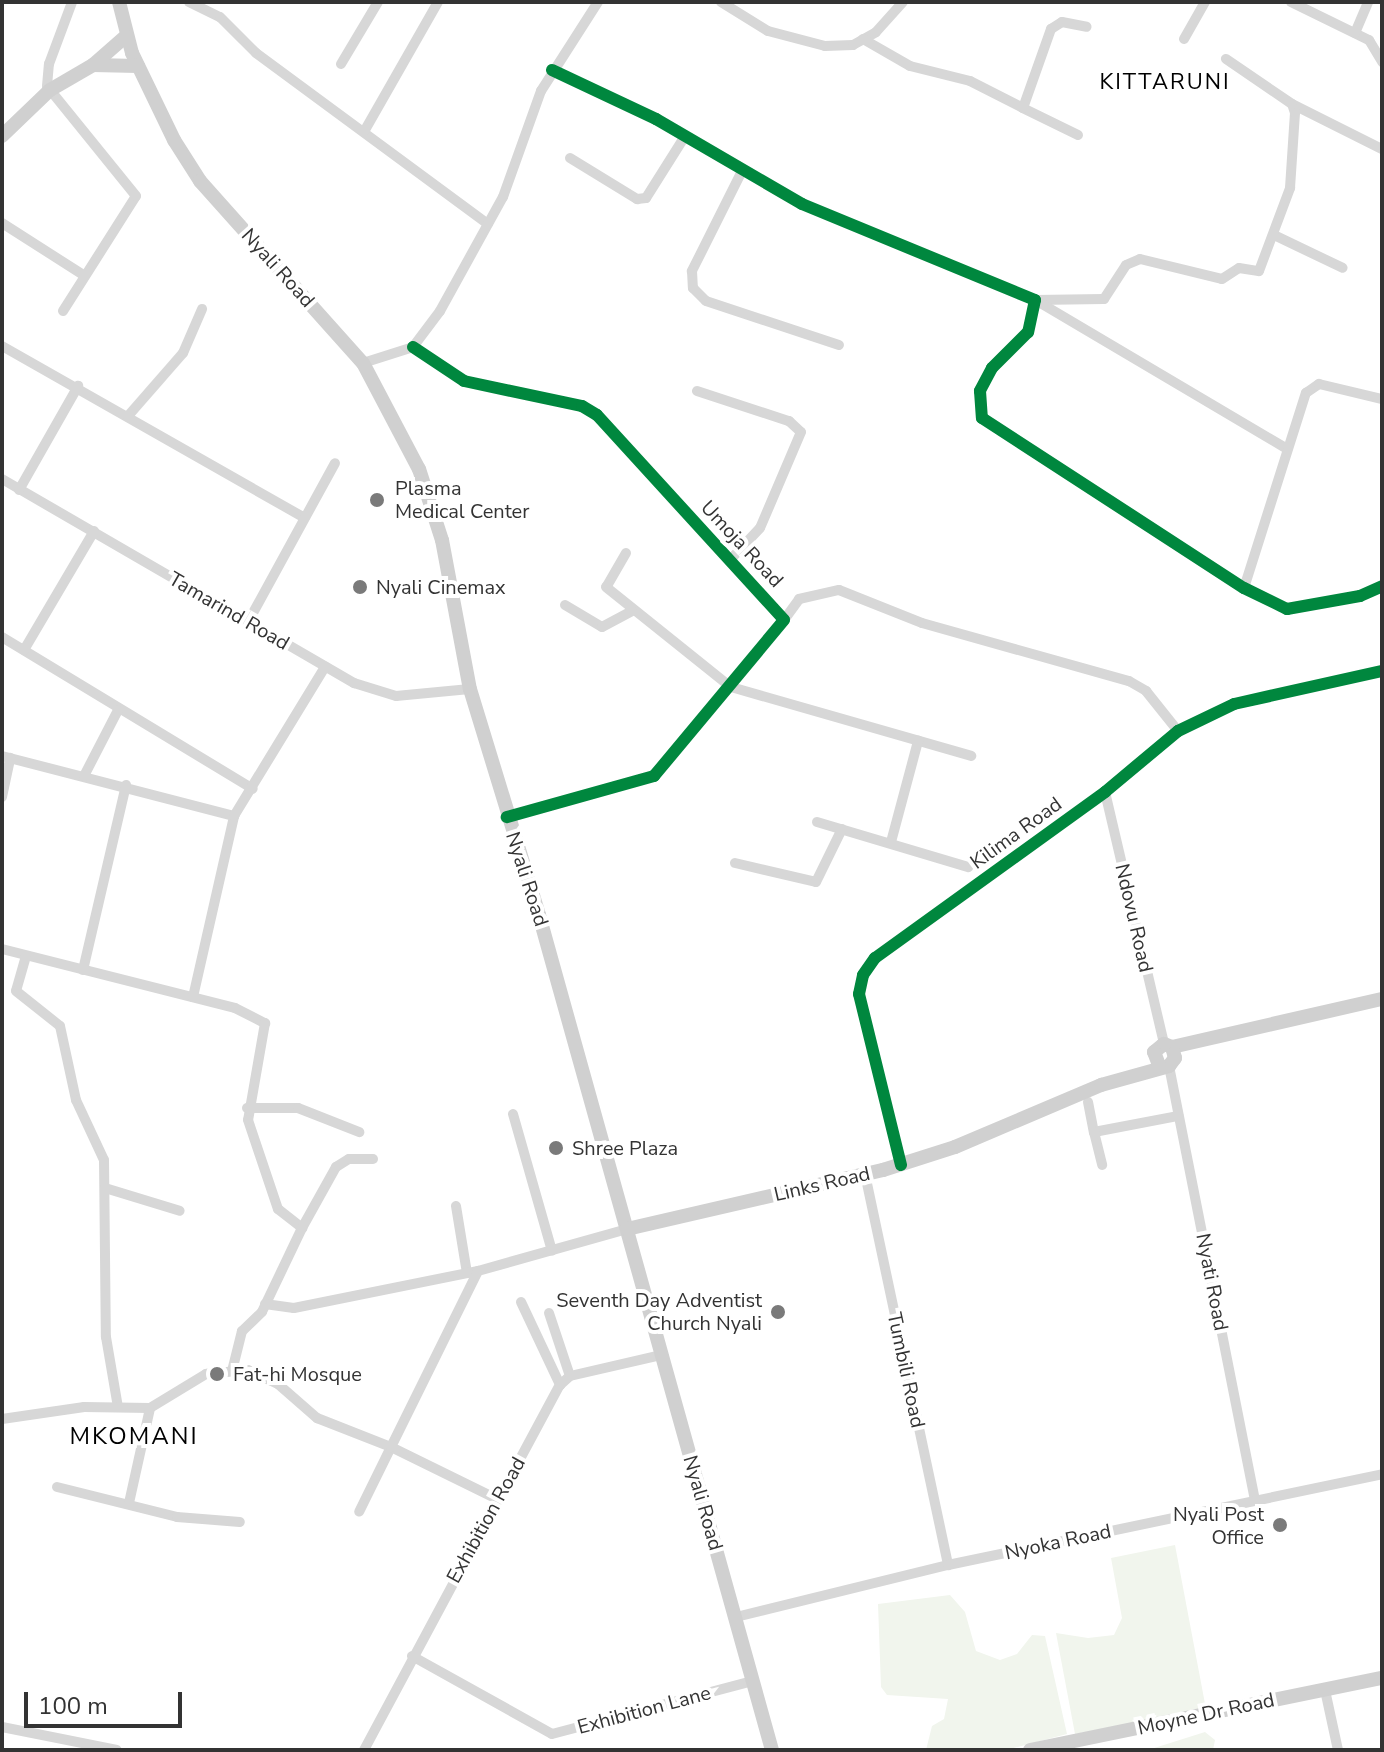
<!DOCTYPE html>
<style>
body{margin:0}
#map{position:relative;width:1384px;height:1752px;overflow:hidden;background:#fff;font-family:"Nunito Sans",sans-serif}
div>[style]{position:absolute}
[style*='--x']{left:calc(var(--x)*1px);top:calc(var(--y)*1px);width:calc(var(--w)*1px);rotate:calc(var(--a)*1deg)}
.green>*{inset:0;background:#f1f5ed}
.minor>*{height:10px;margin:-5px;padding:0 5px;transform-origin:5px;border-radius:5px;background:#d7d7d7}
.secondary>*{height:14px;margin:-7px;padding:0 7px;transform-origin:7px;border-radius:7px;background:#d0d0d0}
.cycleway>*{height:12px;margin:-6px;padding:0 6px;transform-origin:6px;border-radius:6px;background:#00873e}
.dots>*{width:22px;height:22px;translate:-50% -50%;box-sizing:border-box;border:4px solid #fff;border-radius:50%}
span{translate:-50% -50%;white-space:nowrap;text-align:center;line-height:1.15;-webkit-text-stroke:8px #fff;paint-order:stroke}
.street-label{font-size:20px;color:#333}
.poi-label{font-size:20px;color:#333}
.left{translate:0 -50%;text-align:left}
.right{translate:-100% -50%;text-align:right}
.neighbourhood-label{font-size:22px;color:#000;letter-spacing:2px}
.quarter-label{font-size:24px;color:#000;letter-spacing:2px}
.frame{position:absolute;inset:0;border:4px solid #333;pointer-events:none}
.scale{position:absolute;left:24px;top:1692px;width:158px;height:36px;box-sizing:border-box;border:4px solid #333;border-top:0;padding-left:10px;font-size:24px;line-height:28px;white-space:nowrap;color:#333;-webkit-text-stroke:6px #fff;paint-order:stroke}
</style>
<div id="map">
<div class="green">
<i style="clip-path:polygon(1175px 1545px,1206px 1709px,1075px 1734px,1056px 1633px,1088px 1638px,1114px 1635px,1122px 1618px,1111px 1558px)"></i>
<i style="clip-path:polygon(950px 1595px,965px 1612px,976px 1651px,1000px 1660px,1017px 1654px,1032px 1635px,1045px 1636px,1067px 1734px,1006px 1750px,926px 1750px,932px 1726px,944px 1719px,948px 1699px,887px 1695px,881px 1687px,878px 1604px)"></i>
<i style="clip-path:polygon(1205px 1732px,1215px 1740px,1213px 1750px,1148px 1750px)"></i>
</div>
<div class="minor">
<i style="--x:189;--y:2;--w:34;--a:26"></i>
<i style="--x:220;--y:17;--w:51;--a:45"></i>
<i style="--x:256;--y:53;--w:288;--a:36.4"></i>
<i style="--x:721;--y:2;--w:55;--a:31.7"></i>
<i style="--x:768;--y:31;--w:59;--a:14.7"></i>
<i style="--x:825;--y:46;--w:28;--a:-2"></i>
<i style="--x:853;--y:45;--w:26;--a:-29"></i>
<i style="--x:876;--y:32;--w:40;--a:-48"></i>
<i style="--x:1291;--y:2;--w:87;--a:26"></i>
<i style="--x:1369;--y:40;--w:26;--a:59"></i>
<i style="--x:1355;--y:33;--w:34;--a:-67"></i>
<i style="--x:863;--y:39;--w:54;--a:29.9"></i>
<i style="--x:910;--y:66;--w:62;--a:14"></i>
<i style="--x:970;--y:81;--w:59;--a:27"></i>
<i style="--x:1184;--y:39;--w:43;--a:-60.4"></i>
<i style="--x:341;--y:64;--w:72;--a:-59.2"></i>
<i style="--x:552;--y:70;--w:115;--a:25.2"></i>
<i style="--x:656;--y:119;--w:169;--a:30.2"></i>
<i style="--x:802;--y:204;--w:252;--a:22.4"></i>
<i style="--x:1035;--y:300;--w:33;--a:102"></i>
<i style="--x:1028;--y:332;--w:51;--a:135"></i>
<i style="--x:992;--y:368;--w:26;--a:118"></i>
<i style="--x:980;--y:391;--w:27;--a:86"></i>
<i style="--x:982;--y:418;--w:312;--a:33"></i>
<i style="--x:1244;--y:588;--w:48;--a:26"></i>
<i style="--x:1287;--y:609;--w:74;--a:-10.1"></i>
<i style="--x:1360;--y:596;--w:24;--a:-24"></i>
<i style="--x:1292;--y:104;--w:101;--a:26.6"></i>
<i style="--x:365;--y:130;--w:147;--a:-60.3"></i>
<i style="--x:1078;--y:135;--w:61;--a:-153.9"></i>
<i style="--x:1023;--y:108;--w:84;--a:-70.5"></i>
<i style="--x:1051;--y:29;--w:13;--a:-32"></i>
<i style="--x:1062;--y:22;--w:25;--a:11"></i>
<i style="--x:570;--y:158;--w:79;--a:31.5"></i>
<i style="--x:637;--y:199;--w:9;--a:-6"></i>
<i style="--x:646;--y:198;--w:73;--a:-57.8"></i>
<i style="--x:741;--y:173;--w:110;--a:116.6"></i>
<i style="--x:692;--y:271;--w:17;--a:87"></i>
<i style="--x:693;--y:288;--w:18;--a:45"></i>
<i style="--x:706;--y:301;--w:140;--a:18.3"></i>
<i style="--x:2;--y:223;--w:98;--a:32.6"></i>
<i style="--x:1274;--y:235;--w:76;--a:25.6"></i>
<i style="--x:1035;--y:300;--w:69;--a:-0.8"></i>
<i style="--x:1104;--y:299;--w:40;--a:-57.1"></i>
<i style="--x:1126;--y:265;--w:15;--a:-23"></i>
<i style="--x:1140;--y:259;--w:84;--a:13.7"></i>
<i style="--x:1222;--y:279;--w:20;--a:-33"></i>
<i style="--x:1239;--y:268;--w:20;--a:9"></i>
<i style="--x:1259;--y:271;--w:89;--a:-69.5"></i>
<i style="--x:1290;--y:188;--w:75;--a:-86.2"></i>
<i style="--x:1295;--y:113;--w:9;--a:-108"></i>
<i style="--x:1292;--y:104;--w:80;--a:-145.7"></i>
<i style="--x:1037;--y:301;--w:291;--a:30.6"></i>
<i style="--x:63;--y:311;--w:136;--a:-57.6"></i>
<i style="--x:136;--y:196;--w:141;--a:-129"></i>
<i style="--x:47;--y:86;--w:22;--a:-85"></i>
<i style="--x:49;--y:64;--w:66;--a:-69.6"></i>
<i style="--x:2;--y:346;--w:348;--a:29.6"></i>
<i style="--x:413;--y:347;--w:61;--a:33.7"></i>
<i style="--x:464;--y:381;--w:121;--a:12"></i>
<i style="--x:582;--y:406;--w:17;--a:31"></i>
<i style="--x:597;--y:415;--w:277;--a:47.6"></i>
<i style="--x:784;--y:620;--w:203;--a:129.8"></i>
<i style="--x:654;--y:776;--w:153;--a:164.4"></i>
<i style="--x:363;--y:363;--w:52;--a:-17.7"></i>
<i style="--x:413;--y:347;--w:45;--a:-53.1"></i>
<i style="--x:440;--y:311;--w:130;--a:-61.1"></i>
<i style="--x:503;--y:197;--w:113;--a:-70.3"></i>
<i style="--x:541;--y:91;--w:106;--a:-57.4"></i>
<i style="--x:697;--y:391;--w:97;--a:18.1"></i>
<i style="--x:789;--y:421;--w:16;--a:43"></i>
<i style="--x:801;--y:432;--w:104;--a:113.1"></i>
<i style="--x:760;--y:528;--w:45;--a:133.2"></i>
<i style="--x:128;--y:416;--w:84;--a:-48.9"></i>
<i style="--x:183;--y:353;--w:48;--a:-66.6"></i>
<i style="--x:2;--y:479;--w:407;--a:30.1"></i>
<i style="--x:354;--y:683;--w:44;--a:17.2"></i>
<i style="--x:396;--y:696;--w:74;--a:-5.4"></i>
<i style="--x:19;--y:490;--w:120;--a:-60.4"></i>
<i style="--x:626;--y:553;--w:39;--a:120"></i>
<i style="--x:606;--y:587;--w:160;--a:38.7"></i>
<i style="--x:731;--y:687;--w:250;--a:16"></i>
<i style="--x:1244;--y:588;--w:205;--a:-72.4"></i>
<i style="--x:1306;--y:393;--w:16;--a:-35"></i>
<i style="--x:1319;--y:384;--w:65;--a:13.4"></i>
<i style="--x:565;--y:605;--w:43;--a:30.7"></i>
<i style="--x:602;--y:627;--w:34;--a:-28"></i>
<i style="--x:784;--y:620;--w:26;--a:-54"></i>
<i style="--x:799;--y:599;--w:41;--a:-12.7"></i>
<i style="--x:839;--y:590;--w:89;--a:21.7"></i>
<i style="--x:922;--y:623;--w:215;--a:15.7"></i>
<i style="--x:1129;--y:681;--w:20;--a:30"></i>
<i style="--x:1146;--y:691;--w:51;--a:51.3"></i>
<i style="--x:248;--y:622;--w:181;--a:-61.3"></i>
<i style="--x:2;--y:637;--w:293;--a:31.2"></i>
<i style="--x:24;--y:650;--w:138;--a:-59.5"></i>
<i style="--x:2;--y:756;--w:240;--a:14.5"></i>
<i style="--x:84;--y:776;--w:74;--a:-62.7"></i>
<i style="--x:1105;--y:792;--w:259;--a:76.8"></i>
<i style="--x:2;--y:797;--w:40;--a:-78"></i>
<i style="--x:817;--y:822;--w:158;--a:16.6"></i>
<i style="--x:891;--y:842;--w:105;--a:-75"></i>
<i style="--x:735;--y:863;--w:83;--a:13.2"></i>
<i style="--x:816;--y:882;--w:59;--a:-63.9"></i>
<i style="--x:2;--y:949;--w:240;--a:14.2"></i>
<i style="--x:235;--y:1008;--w:34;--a:27"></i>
<i style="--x:265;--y:1023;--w:98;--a:99.9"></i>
<i style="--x:248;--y:1120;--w:94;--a:71.4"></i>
<i style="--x:278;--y:1209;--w:31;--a:38"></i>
<i style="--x:302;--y:1228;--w:93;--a:115.5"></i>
<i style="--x:262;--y:1312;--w:28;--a:136"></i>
<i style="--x:242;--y:1331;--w:41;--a:104"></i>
<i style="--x:26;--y:956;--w:36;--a:106"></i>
<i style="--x:16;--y:991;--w:56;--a:38.5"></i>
<i style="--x:60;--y:1026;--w:76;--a:77.8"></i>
<i style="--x:76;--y:1100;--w:66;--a:65"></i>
<i style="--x:104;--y:1160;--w:177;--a:89.4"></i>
<i style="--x:106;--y:1337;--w:71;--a:80.3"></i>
<i style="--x:83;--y:970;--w:190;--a:-76.9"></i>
<i style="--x:193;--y:997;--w:186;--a:-77.2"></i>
<i style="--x:234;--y:816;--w:175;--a:-58.6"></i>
<i style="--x:1169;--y:1066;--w:441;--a:78.8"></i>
<i style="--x:1088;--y:1102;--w:31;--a:79"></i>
<i style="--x:1094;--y:1132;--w:86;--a:-10.8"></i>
<i style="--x:247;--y:1108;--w:51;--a:0"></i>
<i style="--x:298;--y:1108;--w:66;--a:21.5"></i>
<i style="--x:513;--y:1114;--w:142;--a:74.1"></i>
<i style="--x:1094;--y:1132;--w:34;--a:76"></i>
<i style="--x:901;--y:1165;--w:176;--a:-103.8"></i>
<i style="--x:859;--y:994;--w:19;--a:-78"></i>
<i style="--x:863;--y:975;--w:21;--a:-55"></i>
<i style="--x:875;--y:958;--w:284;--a:-35.8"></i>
<i style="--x:1105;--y:792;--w:95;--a:-39.9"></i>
<i style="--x:1178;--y:731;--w:62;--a:-25.7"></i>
<i style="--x:1234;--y:704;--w:152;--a:-12.6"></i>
<i style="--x:865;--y:1174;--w:400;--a:78"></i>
<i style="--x:105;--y:1188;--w:78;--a:17"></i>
<i style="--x:456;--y:1206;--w:68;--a:80.7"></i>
<i style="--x:302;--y:1228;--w:70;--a:-60.9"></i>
<i style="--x:336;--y:1167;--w:15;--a:-32"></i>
<i style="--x:349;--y:1159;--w:24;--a:0"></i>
<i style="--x:521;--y:1302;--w:92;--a:64.8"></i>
<i style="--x:265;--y:1304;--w:29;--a:8"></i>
<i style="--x:294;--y:1308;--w:188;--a:-11.4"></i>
<i style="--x:549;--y:1313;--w:66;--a:71.6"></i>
<i style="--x:2;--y:1419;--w:83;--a:-8.3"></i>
<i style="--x:84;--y:1407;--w:66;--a:0.9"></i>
<i style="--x:150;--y:1408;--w:66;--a:-31.3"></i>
<i style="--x:206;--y:1374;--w:42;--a:-5.4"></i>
<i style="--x:248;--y:1370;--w:33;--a:25"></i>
<i style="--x:278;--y:1384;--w:52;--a:41.1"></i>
<i style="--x:317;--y:1418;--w:79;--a:21.4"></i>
<i style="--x:391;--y:1447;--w:72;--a:116.2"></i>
<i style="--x:57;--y:1487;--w:124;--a:14"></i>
<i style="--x:177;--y:1517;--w:63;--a:4.5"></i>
<i style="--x:497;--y:1499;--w:118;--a:-153.9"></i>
<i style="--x:391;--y:1447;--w:196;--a:-63.7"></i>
<i style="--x:478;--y:1271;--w:155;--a:-15.7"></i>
<i style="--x:129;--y:1503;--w:97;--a:-77.5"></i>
<i style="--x:736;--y:1617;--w:218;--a:-13.8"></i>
<i style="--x:948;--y:1565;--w:443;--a:-11.8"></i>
<i style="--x:412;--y:1656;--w:160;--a:29.1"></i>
<i style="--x:552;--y:1734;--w:207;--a:-14.8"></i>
<i style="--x:1325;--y:1690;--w:61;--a:77.8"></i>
<i style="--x:2;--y:1727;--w:117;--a:11.3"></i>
<i style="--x:364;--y:1750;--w:414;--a:-61.8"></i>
<i style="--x:560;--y:1385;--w:13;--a:-42"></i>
<i style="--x:570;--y:1376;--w:93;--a:-13"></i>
</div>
<div class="secondary">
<i style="--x:119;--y:2;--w:53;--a:75.7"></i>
<i style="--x:132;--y:53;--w:97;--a:64.2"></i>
<i style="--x:174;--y:140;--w:49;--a:57.6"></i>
<i style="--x:200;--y:181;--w:244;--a:48.2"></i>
<i style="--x:363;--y:363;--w:120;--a:62.2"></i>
<i style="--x:419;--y:469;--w:75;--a:72.1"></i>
<i style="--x:442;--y:540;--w:152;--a:79.4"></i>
<i style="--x:470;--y:689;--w:236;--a:73"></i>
<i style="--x:539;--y:915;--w:867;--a:74.41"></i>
<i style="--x:93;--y:65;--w:45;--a:1.3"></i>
<i style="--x:2;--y:136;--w:66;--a:-43.8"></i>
<i style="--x:50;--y:90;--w:50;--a:-30.2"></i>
<i style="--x:93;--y:65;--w:44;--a:-41.3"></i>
<i style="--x:1172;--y:1047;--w:215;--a:-12.9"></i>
<i style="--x:627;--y:1229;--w:263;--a:-13"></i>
<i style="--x:883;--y:1170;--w:76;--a:-17.7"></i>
<i style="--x:955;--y:1147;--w:159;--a:-23"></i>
<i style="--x:1101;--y:1085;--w:71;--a:-15.6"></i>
<i style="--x:1169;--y:1066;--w:10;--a:-53"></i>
<i style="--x:1175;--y:1058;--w:11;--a:-105"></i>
<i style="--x:1172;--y:1047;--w:9;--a:-159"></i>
<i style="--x:1164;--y:1044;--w:13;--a:141"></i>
<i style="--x:1154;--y:1052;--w:14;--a:69"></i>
<i style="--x:1030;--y:1750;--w:359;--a:-11.6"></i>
</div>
<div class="cycleway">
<i style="--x:552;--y:70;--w:115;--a:25.2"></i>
<i style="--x:656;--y:119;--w:169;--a:30.2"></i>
<i style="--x:802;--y:204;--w:252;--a:22.4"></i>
<i style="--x:1035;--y:300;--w:33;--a:102"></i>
<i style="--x:1028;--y:332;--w:51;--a:135"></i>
<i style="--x:992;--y:368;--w:26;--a:118"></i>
<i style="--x:980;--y:391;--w:27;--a:86"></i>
<i style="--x:982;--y:418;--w:312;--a:33"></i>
<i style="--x:1244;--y:588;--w:48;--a:26"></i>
<i style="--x:1287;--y:609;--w:74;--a:-10.1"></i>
<i style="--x:1360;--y:596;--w:24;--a:-24"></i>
<i style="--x:413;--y:347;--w:61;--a:33.7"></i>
<i style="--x:464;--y:381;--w:121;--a:12"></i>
<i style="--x:582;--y:406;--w:17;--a:31"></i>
<i style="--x:597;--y:415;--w:277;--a:47.6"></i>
<i style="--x:784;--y:620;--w:203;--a:129.8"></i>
<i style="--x:654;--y:776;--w:153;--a:164.4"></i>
<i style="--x:901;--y:1165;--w:176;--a:-103.8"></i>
<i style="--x:859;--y:994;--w:19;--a:-78"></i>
<i style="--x:863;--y:975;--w:21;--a:-55"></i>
<i style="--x:875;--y:958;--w:284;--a:-35.8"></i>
<i style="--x:1105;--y:792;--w:95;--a:-39.9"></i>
<i style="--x:1178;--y:731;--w:62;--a:-25.7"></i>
<i style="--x:1234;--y:704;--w:152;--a:-12.6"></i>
</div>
<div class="dots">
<i style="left:377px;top:500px;background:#7a7a7a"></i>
<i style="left:360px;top:587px;background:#7a7a7a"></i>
<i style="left:556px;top:1148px;background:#7a7a7a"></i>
<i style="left:778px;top:1312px;background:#7a7a7a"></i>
<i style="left:217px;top:1374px;background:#7a7a7a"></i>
<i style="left:1280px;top:1525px;background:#7a7a7a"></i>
</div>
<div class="street-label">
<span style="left:278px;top:268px;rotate:48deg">Nyali Road</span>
<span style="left:742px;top:544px;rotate:47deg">Umoja Road</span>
<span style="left:229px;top:611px;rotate:30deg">Tamarind Road</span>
<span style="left:1016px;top:833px;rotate:-36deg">Kilima Road</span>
<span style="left:527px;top:879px;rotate:72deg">Nyali Road</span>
<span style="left:1134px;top:918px;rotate:77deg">Ndovu Road</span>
<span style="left:822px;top:1184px;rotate:-13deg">Links Road</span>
<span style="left:1212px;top:1282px;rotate:79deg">Nyati Road</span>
<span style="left:906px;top:1370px;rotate:78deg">Tumbili Road</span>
<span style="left:703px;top:1503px;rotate:74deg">Nyali Road</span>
<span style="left:486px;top:1520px;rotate:-61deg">Exhibition Road</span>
<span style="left:1058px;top:1542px;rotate:-12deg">Nyoka Road</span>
<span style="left:644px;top:1710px;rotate:-15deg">Exhibition Lane</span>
<span style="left:1206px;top:1714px;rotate:-12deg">Moyne Dr Road</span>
</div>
<div class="poi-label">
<span class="left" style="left:395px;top:500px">Plasma<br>Medical Center</span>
<span class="left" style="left:376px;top:587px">Nyali Cinemax</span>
<span class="left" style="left:572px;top:1148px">Shree Plaza</span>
<span class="right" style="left:762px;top:1312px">Seventh Day Adventist<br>Church Nyali</span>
<span class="left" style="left:233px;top:1374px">Fat-hi Mosque</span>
<span class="right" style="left:1264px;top:1526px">Nyali Post<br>Office</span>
</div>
<div class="neighbourhood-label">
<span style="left:1165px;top:83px">KITTARUNI</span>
</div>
<div class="quarter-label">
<span style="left:134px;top:1437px">MKOMANI</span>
</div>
<div class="frame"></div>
<div class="scale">100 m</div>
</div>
